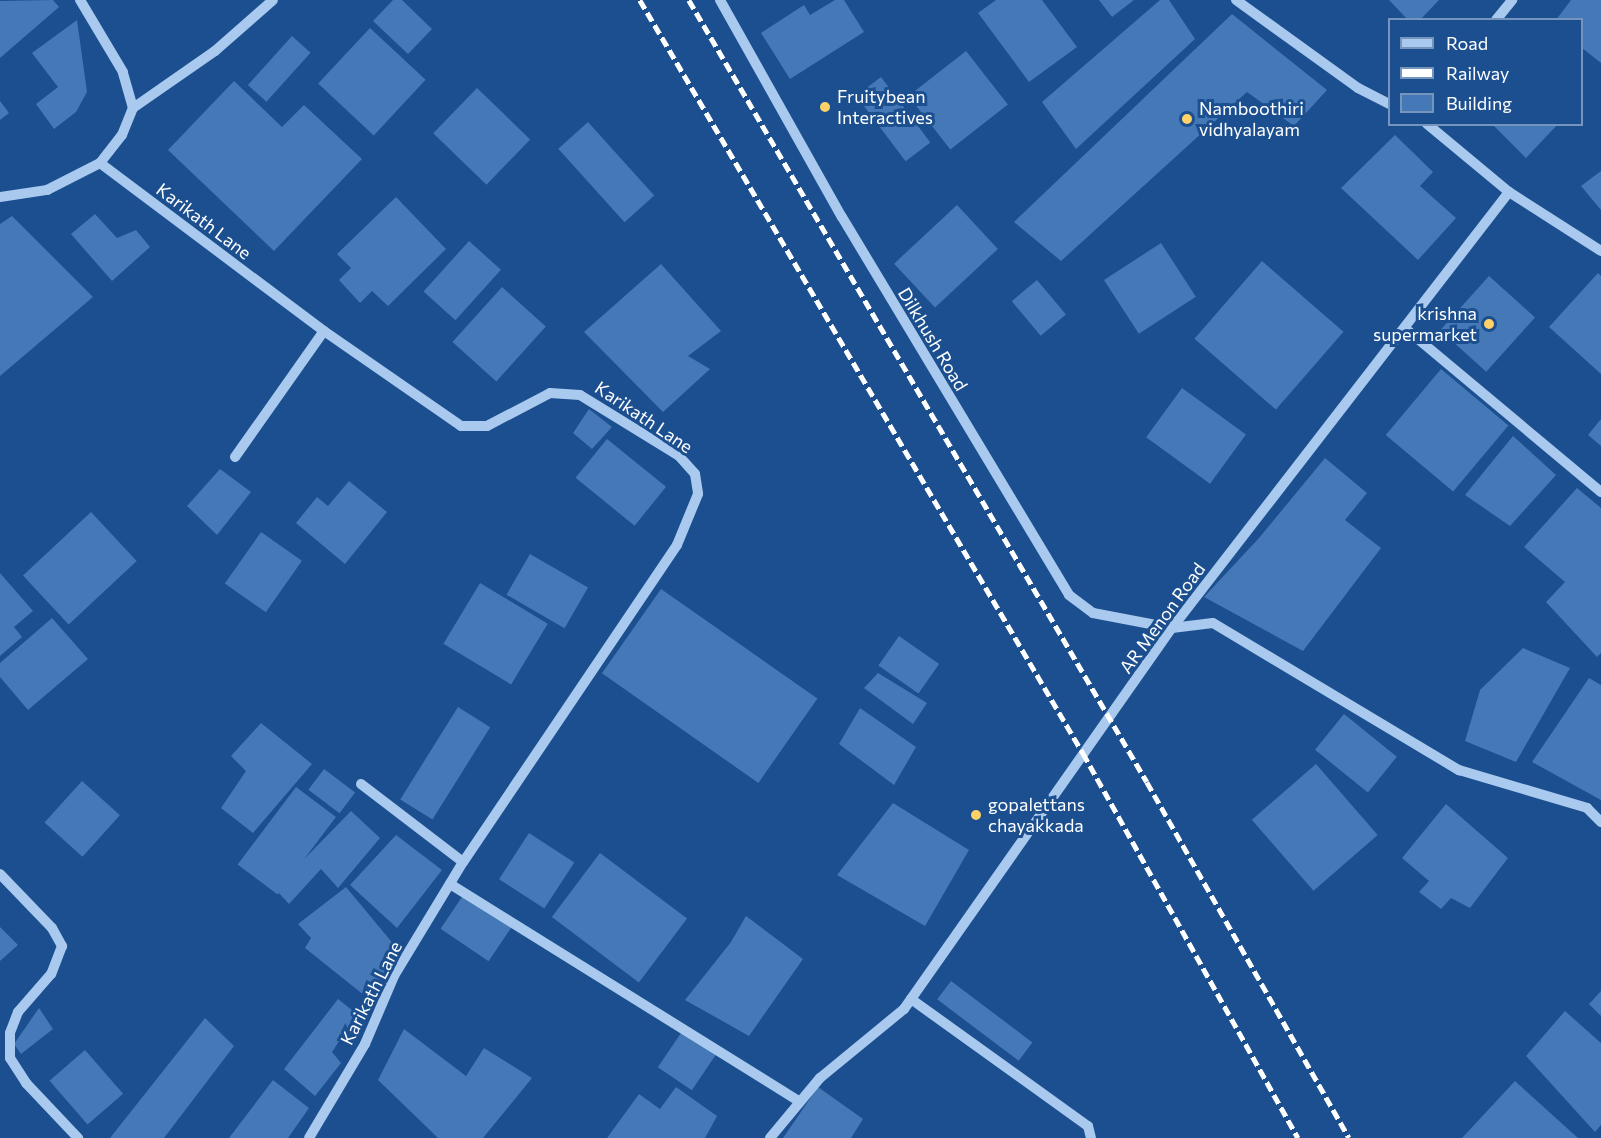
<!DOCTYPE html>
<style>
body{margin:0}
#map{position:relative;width:1601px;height:1138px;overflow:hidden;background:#1b4f8f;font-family:Commissioner,sans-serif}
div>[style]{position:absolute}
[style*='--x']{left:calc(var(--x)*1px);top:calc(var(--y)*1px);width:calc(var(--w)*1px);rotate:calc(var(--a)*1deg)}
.building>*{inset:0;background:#4478b7;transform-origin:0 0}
.minor>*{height:10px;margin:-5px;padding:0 5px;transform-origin:5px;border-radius:5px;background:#a9c9ee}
.rail>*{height:4.5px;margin-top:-2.25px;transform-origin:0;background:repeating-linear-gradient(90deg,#fff 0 10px,transparent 0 14.5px)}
.dots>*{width:16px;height:16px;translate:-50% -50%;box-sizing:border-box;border:3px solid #1b4f8f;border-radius:50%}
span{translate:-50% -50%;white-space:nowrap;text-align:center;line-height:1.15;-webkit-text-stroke:6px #1b4f8f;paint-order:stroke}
.poi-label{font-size:18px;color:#fff}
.left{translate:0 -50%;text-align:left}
.right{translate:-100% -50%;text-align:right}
.street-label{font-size:18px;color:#fff}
.legend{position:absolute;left:1388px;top:18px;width:195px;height:108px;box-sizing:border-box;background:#1b4f8f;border:2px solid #7695bc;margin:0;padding:8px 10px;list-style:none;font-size:18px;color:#fff}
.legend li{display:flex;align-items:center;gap:12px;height:30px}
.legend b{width:30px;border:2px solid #7695bc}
</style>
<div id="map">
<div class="building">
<i style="clip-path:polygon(53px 0,59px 7px,0 58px,0 1px)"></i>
<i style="clip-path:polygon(393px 0,402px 0,432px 29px,408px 54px,373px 21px)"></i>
<i style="clip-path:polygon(835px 0,844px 0,864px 32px,790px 79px,761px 33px,804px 5px,810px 15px)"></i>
<i style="clip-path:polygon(996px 0,1042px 0,1077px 47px,1029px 82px,978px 13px)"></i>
<i style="clip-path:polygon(1099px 0,1134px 0,1112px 17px)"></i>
<i style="clip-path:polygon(1160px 0,1169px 0,1195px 39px,1076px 149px,1042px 102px)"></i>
<i style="clip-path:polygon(1389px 0,1439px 0,1420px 20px,1408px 20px)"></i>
<i style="clip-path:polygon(1571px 0,1601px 0,1601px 63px,1582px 48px,1582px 20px,1556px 20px)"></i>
<i style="clip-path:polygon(1232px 14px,1327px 90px,1294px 126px,1247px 92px,1061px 261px,1014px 222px)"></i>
<i style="clip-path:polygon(77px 20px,87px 92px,76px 112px,54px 129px,36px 104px,58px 87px,32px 53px)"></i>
<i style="left:370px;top:28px;width:76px;height:76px;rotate:43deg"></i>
<i style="left:292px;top:36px;width:25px;height:66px;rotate:42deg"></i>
<i style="left:966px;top:51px;width:68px;height:73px;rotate:52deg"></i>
<i style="left:881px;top:77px;width:82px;height:31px;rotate:53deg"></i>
<i style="clip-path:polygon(234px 81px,282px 127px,304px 105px,362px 159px,274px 251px,168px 150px)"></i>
<i style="left:477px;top:88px;width:74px;height:63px;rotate:44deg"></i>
<i style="clip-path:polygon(0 101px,9px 113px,0 120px)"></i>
<i style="left:588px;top:122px;width:99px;height:40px;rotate:48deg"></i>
<i style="clip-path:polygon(1492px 124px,1558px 124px,1526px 158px)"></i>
<i style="clip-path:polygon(1395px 135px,1433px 172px,1420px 186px,1456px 218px,1418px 260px,1341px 188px)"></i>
<i style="clip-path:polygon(1601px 171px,1601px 210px,1581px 186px)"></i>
<i style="clip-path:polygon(396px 197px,446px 249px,388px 306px,372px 291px,360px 303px,339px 280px,351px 268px,337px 254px)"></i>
<i style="left:957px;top:205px;width:60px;height:86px;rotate:47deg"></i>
<i style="clip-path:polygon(95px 214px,117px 238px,136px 230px,150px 247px,112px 281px,71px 234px)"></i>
<i style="clip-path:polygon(12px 216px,93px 297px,0 376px,0 224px)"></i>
<i style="left:469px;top:241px;width:43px;height:68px;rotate:42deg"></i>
<i style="left:1161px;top:243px;width:64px;height:68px;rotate:57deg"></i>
<i style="left:1262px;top:261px;width:108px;height:103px;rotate:41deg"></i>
<i style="clip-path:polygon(661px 264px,721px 331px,688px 356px,710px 369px,663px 412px,584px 332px)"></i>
<i style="clip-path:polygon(1598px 273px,1601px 276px,1601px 374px,1549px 327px)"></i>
<i style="left:1489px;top:276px;width:62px;height:73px;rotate:42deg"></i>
<i style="left:1037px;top:280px;width:45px;height:33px;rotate:50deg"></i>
<i style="left:502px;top:287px;width:59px;height:74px;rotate:42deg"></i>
<i style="left:1441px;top:369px;width:88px;height:86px;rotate:40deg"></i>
<i style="left:1182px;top:388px;width:79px;height:61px;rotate:36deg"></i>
<i style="clip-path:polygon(589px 409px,612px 427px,592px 449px,573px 433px)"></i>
<i style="clip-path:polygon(1601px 419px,1601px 446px,1588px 435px)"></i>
<i style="clip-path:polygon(1513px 436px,1556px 475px,1510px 526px,1465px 495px)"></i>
<i style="left:607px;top:439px;width:76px;height:50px;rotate:39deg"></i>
<i style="clip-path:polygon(1325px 458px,1367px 493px,1345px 520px,1381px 548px,1303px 651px,1204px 597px,1259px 538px)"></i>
<i style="clip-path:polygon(220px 469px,251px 492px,217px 535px,187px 506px)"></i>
<i style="clip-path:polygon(349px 481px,387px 512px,345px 564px,296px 523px,317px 497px,328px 506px)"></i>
<i style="clip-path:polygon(1577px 488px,1601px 508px,1601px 653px,1597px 657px,1546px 602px,1565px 582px,1524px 547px)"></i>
<i style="left:91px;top:512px;width:67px;height:93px;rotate:47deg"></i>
<i style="left:261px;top:532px;width:50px;height:63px;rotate:35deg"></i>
<i style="left:530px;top:554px;width:67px;height:47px;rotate:30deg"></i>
<i style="clip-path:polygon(0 573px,33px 611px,14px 627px,22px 637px,0 656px)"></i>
<i style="left:480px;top:583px;width:79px;height:71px;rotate:31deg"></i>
<i style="left:661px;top:589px;width:191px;height:103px;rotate:35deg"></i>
<i style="clip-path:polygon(52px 618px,88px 659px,28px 710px,0 677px,0 663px)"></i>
<i style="left:899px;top:636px;width:49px;height:36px;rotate:35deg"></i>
<i style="clip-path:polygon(1523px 648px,1570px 668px,1516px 762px,1465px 741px,1480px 690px)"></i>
<i style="clip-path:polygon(878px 673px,927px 703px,913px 724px,864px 688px)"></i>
<i style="clip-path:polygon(1589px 678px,1601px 685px,1601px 800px,1532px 762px)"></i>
<i style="left:458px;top:707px;width:38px;height:109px;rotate:32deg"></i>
<i style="clip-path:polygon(860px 708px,916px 747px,894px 785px,839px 744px)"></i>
<i style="left:1344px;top:714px;width:68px;height:46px;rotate:39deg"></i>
<i style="clip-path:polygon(261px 723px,312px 764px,253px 833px,221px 808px,246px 771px,231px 756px)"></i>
<i style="left:1316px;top:764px;width:94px;height:85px;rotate:49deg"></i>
<i style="left:324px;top:769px;width:39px;height:26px;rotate:37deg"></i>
<i style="left:82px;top:781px;width:51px;height:56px;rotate:42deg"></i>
<i style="left:296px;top:787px;width:50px;height:97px;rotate:37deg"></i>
<i style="clip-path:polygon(893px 803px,969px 850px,925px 926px,837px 875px)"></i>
<i style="clip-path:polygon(1446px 804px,1508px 858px,1470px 908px,1451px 898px,1441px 909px,1419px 892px,1429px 881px,1402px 858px)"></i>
<i style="clip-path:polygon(351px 811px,380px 838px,338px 888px,321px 869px,289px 904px,275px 889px)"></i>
<i style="left:529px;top:833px;width:54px;height:55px;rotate:33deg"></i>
<i style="clip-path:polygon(396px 835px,442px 870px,397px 928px,350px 885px)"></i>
<i style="left:600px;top:853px;width:109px;height:80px;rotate:37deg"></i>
<i style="clip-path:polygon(346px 887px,400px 952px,370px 1000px,305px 948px,311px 938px,298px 924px)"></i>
<i style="left:464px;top:894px;width:58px;height:42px;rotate:34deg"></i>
<i style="clip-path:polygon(746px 916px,803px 959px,749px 1036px,685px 1000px,731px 942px)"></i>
<i style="clip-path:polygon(0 927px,18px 945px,0 961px)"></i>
<i style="left:951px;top:981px;width:102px;height:23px;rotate:37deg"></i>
<i style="clip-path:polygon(1601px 991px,1601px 1016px,1589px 1004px)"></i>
<i style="clip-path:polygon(338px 999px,357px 1014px,332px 1052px,341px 1063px,315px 1096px,284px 1069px)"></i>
<i style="clip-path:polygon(39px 1008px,53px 1029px,21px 1054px,14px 1044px)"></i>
<i style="clip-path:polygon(1565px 1011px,1601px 1043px,1601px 1125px,1595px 1132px,1526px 1056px)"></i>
<i style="clip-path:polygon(205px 1018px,234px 1046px,164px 1138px,110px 1138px)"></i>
<i style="clip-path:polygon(404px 1029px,466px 1076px,484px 1048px,532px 1078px,483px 1138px,438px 1138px,378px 1080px)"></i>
<i style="left:683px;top:1030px;width:41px;height:45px;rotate:34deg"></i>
<i style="left:85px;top:1050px;width:58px;height:47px;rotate:49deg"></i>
<i style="clip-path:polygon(273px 1080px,309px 1108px,288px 1138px,229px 1138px)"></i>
<i style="clip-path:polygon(1515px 1081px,1578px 1138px,1462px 1138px)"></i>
<i style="clip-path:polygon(676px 1087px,717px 1116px,705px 1138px,607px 1138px,639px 1094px,660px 1109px)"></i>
<i style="clip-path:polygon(818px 1087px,863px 1119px,851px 1138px,783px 1138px)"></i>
</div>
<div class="minor">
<i style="--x:720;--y:0;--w:249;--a:60.7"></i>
<i style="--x:842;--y:217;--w:441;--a:59"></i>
<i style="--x:1069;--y:595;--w:30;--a:37"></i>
<i style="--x:1093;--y:613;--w:80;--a:10.8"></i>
<i style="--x:1172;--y:628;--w:41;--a:-7"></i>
<i style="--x:1213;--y:623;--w:287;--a:30.9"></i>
<i style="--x:1459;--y:770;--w:134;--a:16.5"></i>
<i style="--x:1587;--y:808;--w:20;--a:45"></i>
<i style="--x:1236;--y:0;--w:150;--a:35.8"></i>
<i style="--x:1358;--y:88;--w:36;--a:27"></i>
<i style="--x:1496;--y:20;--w:26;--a:-51"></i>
<i style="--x:133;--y:108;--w:100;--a:-34.8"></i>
<i style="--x:215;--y:51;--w:77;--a:-41.3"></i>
<i style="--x:100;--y:163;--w:280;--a:36.9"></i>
<i style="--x:324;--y:331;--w:167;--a:34.7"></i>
<i style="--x:461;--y:426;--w:26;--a:0"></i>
<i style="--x:487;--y:426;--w:71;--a:-27.6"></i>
<i style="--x:550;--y:393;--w:30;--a:4"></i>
<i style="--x:580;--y:395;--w:116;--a:31.6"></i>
<i style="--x:679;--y:456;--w:24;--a:48"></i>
<i style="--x:695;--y:474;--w:20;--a:81"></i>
<i style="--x:698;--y:494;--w:55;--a:112.4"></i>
<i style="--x:677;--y:545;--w:382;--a:124"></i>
<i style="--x:463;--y:862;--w:133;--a:121.2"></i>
<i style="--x:394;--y:976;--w:74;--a:113.1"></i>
<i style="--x:365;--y:1044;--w:109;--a:120.8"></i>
<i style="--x:1509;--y:192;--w:109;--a:32.7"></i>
<i style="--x:0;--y:197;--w:48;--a:-8.5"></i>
<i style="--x:47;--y:190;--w:59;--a:-27"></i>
<i style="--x:100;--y:163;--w:36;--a:-52"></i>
<i style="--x:122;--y:135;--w:29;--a:-68"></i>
<i style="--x:133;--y:108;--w:37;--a:-106"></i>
<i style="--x:123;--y:72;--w:84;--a:-120.8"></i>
<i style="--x:1406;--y:329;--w:254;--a:39.9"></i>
<i style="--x:235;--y:457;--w:154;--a:-54.8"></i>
<i style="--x:361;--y:784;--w:128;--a:37.4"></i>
<i style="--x:0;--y:874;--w:75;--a:46.1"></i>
<i style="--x:52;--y:928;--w:21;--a:61"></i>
<i style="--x:62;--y:946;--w:30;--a:111"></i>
<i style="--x:51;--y:974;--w:50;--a:131"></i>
<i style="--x:18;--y:1012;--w:22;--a:111"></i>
<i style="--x:10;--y:1033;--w:25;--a:90"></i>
<i style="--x:10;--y:1058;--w:30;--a:57"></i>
<i style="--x:26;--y:1083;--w:76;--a:46.6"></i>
<i style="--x:450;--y:884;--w:412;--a:31.9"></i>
<i style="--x:911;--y:999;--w:218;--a:35.7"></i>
<i style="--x:1088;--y:1126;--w:12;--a:76"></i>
<i style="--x:770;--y:1138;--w:78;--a:-50.2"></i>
<i style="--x:820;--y:1078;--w:109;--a:-39.4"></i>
<i style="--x:904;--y:1009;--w:466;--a:-54.9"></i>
<i style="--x:1172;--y:628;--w:551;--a:-52.3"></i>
<i style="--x:1509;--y:192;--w:107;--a:-140.3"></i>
</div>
<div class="rail">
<i style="--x:640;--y:0;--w:874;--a:59.53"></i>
<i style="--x:1083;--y:753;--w:441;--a:60.8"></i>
<i style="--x:689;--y:0;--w:906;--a:59.64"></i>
<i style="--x:1147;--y:782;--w:409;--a:60.4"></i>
</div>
<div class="dots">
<i style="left:825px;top:107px;background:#ffd166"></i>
<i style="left:1187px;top:119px;background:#ffd166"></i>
<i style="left:1489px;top:324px;background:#ffd166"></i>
<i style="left:976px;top:815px;background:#ffd166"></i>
</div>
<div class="poi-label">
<span class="left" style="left:837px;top:107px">Fruitybean<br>Interactives</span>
<span class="left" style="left:1199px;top:119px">Namboothiri<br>vidhyalayam</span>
<span class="right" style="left:1477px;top:324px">krishna<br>supermarket</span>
<span class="left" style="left:988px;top:815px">gopalettans<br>chayakkada</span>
</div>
<div class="street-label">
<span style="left:204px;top:221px;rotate:37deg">Karikath Lane</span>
<span style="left:933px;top:339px;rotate:59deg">Dilkhush Road</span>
<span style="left:644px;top:417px;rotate:34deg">Karikath Lane</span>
<span style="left:1162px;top:618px;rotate:-54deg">AR Menon Road</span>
<span style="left:371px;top:993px;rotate:-63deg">Karikath Lane</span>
</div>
<ul class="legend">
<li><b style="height:8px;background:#a9c9ee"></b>Road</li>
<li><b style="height:8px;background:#fff"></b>Railway</li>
<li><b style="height:16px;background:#4478b7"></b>Building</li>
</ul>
</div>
